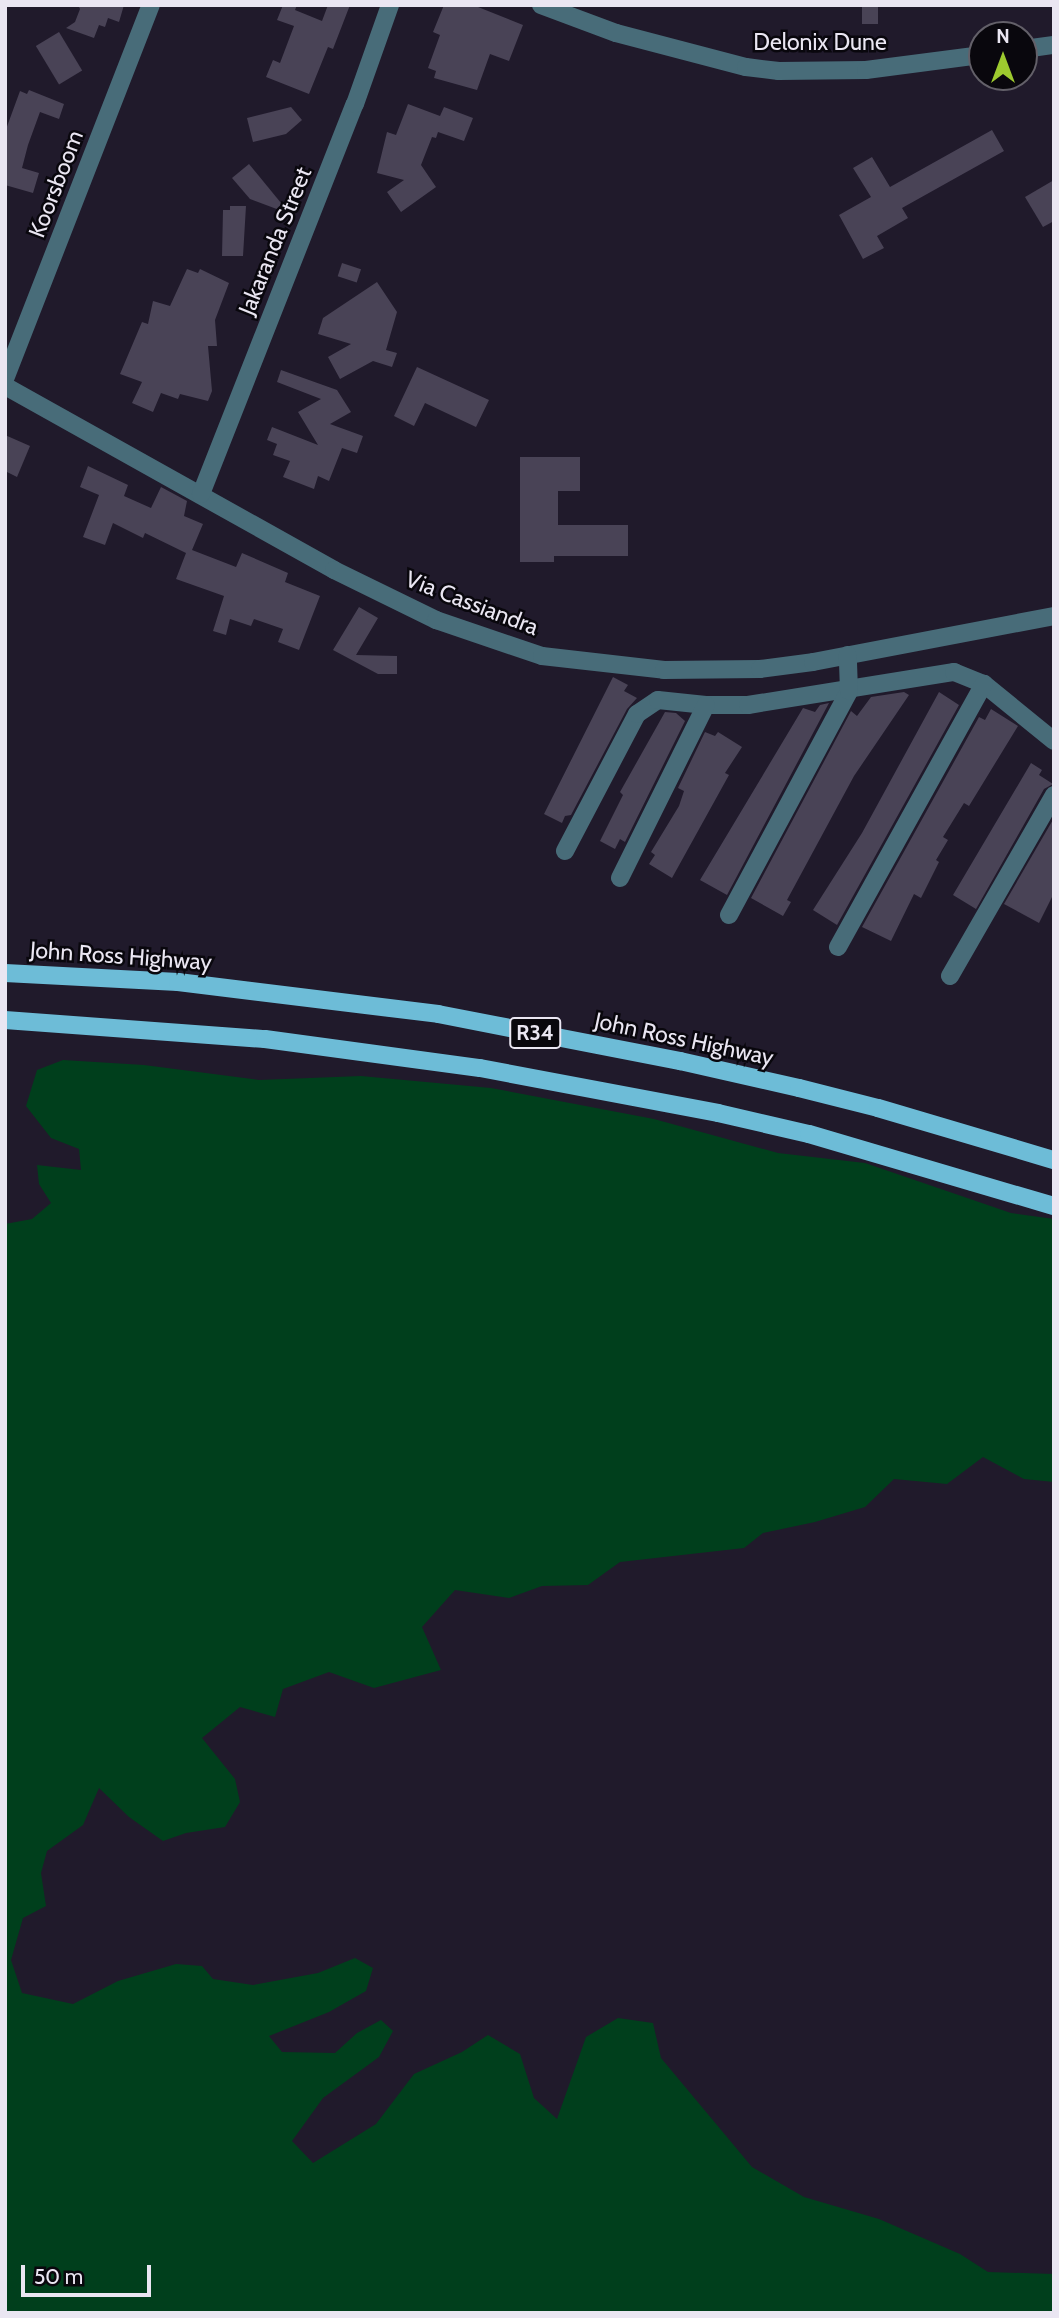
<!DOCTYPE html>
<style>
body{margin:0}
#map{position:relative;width:1059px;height:2318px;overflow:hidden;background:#201a2b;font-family:Cabin,sans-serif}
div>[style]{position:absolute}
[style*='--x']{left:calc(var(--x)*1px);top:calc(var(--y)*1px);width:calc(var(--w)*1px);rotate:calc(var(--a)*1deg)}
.green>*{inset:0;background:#003f1c}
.building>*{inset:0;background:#494356;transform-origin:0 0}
.minor>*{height:18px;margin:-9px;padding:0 9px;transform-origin:9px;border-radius:9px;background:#486c79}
.primary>*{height:18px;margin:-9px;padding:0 9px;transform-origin:9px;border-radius:9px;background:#6dbcd7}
span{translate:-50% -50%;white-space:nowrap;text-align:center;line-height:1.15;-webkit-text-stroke:5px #09070d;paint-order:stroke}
.shield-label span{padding:2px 5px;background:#09070d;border:2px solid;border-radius:5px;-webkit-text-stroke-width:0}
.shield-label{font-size:21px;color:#eae6f2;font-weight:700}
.street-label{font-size:23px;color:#eae6f2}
.frame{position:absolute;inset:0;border:7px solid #eae6f2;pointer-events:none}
.north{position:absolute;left:968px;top:21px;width:70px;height:70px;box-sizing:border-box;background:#09070d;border:2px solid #636069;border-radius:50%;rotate:0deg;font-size:19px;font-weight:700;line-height:28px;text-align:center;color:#eae6f2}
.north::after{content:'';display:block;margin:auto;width:24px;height:32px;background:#9dca2f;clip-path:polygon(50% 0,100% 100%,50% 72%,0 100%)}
.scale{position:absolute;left:21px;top:2265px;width:130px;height:32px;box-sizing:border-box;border:4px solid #eae6f2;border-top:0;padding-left:9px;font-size:21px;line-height:24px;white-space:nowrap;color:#eae6f2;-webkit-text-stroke:5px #09070d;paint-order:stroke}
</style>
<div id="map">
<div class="green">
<i style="clip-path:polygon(63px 1060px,144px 1065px,259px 1080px,361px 1076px,491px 1088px,654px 1119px,778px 1153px,865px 1163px,1011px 1213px,1054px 1219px,1054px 1482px,1024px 1479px,983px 1457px,947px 1484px,894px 1479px,865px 1507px,815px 1522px,763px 1533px,744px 1548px,620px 1562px,588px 1585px,542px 1586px,509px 1598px,455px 1590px,422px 1627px,441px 1670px,374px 1688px,329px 1672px,283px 1689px,275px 1717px,240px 1707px,202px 1738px,235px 1779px,240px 1802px,225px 1827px,186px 1833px,163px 1841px,129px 1817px,99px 1788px,83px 1825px,47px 1851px,41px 1873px,46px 1906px,23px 1918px,11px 1960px,22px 1993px,73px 2004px,118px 1981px,176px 1964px,202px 1966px,213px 1979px,253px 1985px,318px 1973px,355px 1958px,373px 1968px,366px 1991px,329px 2012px,269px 2036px,282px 2052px,335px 2053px,357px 2033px,381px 2020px,393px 2031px,379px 2057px,323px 2098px,292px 2141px,313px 2163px,376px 2124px,414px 2074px,462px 2052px,488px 2035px,520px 2054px,534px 2098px,557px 2119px,586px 2037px,618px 2018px,653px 2023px,661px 2058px,752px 2167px,804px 2197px,879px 2219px,960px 2254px,988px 2272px,1054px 2274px,1054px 2313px,5px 2313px,5px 1224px,32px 1219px,51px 1203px,39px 1184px,37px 1165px,81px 1170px,79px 1149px,51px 1138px,26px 1106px,37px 1070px)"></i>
</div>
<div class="building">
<i style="clip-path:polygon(78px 5px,124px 5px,119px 22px,108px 18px,105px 27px,99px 25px,94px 38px,66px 28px,75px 22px,80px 9px)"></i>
<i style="clip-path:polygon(283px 5px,297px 5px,295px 10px,322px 21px,328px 5px,350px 5px,333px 49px,328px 47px,309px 94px,266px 77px,273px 60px,280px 63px,294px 26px,277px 20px)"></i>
<i style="clip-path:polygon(444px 5px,473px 5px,523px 25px,509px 61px,490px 54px,477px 90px,434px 78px,436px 71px,428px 68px,440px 35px,433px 32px)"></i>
<i style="left:862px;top:5px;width:16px;height:19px"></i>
<i style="left:59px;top:32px;width:45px;height:27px;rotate:59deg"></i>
<i style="clip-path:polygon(29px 90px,64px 104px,59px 119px,40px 112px,28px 145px,22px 168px,39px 173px,33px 193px,5px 185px,5px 132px,20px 91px,27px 94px)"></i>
<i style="clip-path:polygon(408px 104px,440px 116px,444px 107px,473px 118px,464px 141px,438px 132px,436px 138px,432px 137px,421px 165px,436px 187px,401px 212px,387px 192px,404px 180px,377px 173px,387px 132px,396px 135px)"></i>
<i style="clip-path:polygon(291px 107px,302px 120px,286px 134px,253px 142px,247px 118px)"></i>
<i style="clip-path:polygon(992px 130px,1004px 151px,902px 208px,908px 218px,877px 236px,884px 248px,863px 259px,839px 215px,871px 197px,853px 168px,872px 157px,890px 187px)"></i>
<i style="clip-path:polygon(249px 164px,290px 214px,250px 199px,232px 178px)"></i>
<i style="clip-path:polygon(1054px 180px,1054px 221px,1043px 227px,1025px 197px)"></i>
<i style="clip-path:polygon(230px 206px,246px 206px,243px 256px,222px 256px,223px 210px,230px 210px)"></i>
<i style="left:342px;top:263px;width:20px;height:14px;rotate:18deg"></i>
<i style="clip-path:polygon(187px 269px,198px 273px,200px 269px,229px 283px,215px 320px,217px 346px,208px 346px,212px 391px,208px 401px,180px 394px,178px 399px,161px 393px,153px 412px,132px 403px,142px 382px,120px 374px,142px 322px,148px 324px,153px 301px,170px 306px)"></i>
<i style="clip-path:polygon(377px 282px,397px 312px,386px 350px,397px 353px,392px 367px,373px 361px,340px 379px,328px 357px,351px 344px,318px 334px,323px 318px)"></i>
<i style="clip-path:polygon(417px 367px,489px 400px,476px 427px,425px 403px,414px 426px,394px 416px)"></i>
<i style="clip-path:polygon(281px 370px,337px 390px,351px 412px,330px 424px,363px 436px,357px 453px,342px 448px,329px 481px,318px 476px,314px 489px,283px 477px,290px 461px,273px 455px,277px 444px,267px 440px,272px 427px,318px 445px,298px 412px,321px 399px,277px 382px)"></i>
<i style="clip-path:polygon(5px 435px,30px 446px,17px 477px,5px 471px)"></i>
<i style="clip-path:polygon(520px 457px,580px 457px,580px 491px,558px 491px,558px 525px,628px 525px,628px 556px,554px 556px,554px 562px,520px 562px)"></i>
<i style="clip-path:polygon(88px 466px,128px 485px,124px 496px,151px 508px,161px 487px,187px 501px,184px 516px,203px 524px,192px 550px,236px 567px,242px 553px,288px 573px,285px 582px,320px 596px,299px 650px,278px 642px,283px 629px,254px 619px,251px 626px,230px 619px,226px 635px,213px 631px,224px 596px,176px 579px,186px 553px,145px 533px,143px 538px,113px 523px,105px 545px,83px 537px,99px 495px,80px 487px)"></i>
<i style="clip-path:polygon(359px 607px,378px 618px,356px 655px,397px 656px,397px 674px,378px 674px,333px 650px)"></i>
<i style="clip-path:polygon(613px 677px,628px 685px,624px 691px,637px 698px,627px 709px,571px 815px,565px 816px,562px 823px,544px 814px)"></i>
<i style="clip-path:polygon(904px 692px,909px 695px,854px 776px,787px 900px,791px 902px,783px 916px,751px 898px,851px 711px,857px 716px,871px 697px)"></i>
<i style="clip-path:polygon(939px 692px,959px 705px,837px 925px,813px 910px,862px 833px)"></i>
<i style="clip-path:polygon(829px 703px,727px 895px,700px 880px,803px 708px,815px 712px,820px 705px)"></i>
<i style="clip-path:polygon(991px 709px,1018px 726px,969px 806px,964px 803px,943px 837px,948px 840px,936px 860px,939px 862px,921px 898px,914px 894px,891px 941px,862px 927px,979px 717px,985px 720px)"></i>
<i style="clip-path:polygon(665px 712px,676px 713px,685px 721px,625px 842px,620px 839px,615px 849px,600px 841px,623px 795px,620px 792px)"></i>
<i style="clip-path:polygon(705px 732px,715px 736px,718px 732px,742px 747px,725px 773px,729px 775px,672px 878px,649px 864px,655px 855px,651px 852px,679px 806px,684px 791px,678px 788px)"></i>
<i style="clip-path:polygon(1031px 763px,1042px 770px,1039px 775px,1053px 784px,1044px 789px,976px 909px,953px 895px)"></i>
<i style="clip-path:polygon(1054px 818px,1054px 893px,1039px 923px,1004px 904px)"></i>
</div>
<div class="minor">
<i style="--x:541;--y:5;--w:80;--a:20.5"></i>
<i style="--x:616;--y:33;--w:134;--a:14.7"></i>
<i style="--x:746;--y:67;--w:33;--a:7"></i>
<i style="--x:779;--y:71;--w:87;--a:-0.7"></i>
<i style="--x:866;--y:70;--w:117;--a:-7.4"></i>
<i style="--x:1024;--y:49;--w:30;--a:-8"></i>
<i style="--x:5;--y:379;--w:401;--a:-68.7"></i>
<i style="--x:5;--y:386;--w:377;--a:29.2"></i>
<i style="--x:334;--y:570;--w:114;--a:26.1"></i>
<i style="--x:436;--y:620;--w:112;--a:18.8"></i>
<i style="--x:542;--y:656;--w:123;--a:6.5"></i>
<i style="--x:664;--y:670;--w:96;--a:-0.6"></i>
<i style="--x:760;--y:669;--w:53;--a:-7.5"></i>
<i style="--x:813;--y:662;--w:245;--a:-10.8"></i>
<i style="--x:201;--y:494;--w:419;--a:-68.5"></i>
<i style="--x:355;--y:104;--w:105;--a:-70.5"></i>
<i style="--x:565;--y:851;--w:155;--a:-62.3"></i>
<i style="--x:637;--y:714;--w:25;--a:-34"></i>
<i style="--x:658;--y:700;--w:48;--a:5.9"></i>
<i style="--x:706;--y:705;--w:42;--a:0"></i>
<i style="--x:748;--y:705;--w:209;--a:-9.1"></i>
<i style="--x:954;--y:672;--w:32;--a:22"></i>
<i style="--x:984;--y:684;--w:90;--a:39.2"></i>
<i style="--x:620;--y:878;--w:193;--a:-63.6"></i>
<i style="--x:729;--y:915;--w:254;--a:-61.8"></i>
<i style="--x:849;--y:691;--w:36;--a:-92"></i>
<i style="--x:838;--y:947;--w:301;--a:-61"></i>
<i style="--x:950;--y:976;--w:209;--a:-60.1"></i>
</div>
<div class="primary">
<i style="--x:5;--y:973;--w:173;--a:3"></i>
<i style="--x:178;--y:982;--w:262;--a:7"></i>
<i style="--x:438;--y:1014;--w:247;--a:11"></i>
<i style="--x:680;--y:1061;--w:122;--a:12.8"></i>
<i style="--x:799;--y:1088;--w:81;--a:14.2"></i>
<i style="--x:878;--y:1108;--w:184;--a:16.5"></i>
<i style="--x:5;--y:1020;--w:261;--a:4.2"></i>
<i style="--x:265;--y:1039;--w:217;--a:7.7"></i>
<i style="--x:480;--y:1068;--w:242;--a:10.7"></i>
<i style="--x:718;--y:1113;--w:93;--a:13"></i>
<i style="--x:809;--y:1134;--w:255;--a:16.4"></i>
</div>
<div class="shield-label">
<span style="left:535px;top:1033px">R34</span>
</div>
<div class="street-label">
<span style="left:820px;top:42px">Delonix Dune</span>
<span style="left:56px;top:184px;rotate:-69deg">Koorsboom</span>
<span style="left:275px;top:241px;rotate:-68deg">Jakaranda Street</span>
<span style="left:472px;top:603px;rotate:21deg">Via Cassiandra</span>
<span style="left:121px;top:956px;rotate:4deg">John Ross Highway</span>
<span style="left:684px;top:1039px;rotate:12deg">John Ross Highway</span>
</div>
<div class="frame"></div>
<div class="north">N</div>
<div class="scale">50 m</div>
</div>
